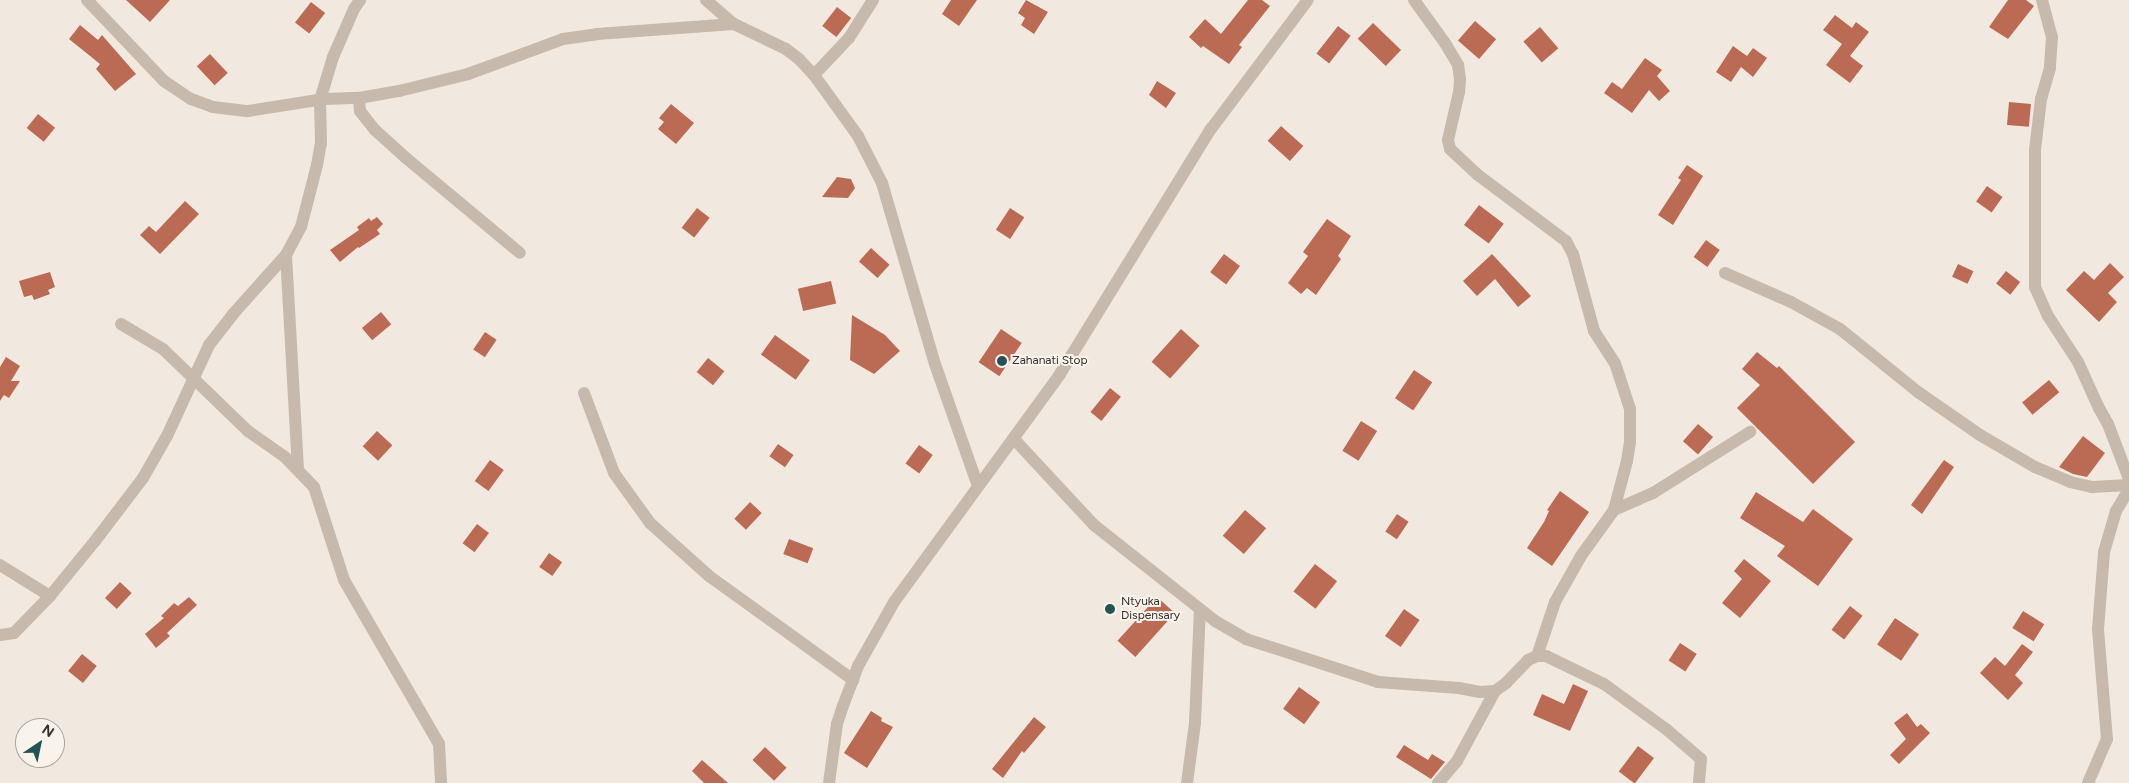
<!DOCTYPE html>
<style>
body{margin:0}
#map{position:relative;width:2129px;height:783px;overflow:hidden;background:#f1e9e0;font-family:Figtree,sans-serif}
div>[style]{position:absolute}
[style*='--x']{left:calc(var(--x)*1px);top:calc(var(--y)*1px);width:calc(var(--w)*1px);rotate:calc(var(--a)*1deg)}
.building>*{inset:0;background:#bb6b54;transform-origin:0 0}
.minor>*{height:12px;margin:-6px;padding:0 6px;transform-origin:6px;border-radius:6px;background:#c8b9ad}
.dots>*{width:14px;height:14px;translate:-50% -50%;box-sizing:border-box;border:2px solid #f9f3ec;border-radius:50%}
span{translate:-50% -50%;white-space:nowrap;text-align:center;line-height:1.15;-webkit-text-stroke:4px #f9f3ec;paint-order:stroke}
.poi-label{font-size:12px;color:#372e2b}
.left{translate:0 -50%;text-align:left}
.north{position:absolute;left:15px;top:718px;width:50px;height:50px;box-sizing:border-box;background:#f9f3ec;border:1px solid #aba49f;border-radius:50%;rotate:34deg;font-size:14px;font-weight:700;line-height:20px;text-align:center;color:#372e2b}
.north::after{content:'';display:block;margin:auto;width:18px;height:22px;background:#245355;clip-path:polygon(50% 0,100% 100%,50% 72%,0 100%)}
</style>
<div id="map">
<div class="building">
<i style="clip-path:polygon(126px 0,170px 0,150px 22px)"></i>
<i style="clip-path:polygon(951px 0,977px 0,959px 26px,942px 14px)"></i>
<i style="clip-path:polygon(1026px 0,1048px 12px,1034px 34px,1021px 25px,1025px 18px,1018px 13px)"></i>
<i style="clip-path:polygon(1248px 0,1262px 0,1270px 6px,1239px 45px,1242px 47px,1229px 64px,1203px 46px,1201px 48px,1189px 37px,1205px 19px,1221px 34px)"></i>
<i style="clip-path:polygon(2008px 0,2026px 0,2034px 6px,2008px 39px,1989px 27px)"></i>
<i style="left:311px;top:2px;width:18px;height:26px;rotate:38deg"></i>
<i style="left:837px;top:7px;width:18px;height:24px;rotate:38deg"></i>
<i style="clip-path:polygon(1835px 15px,1852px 28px,1856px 22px,1869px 32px,1850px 56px,1863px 66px,1850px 83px,1826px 65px,1842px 44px,1823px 30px)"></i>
<i style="left:1475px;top:21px;width:28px;height:26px;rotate:41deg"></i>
<i style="left:1373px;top:23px;width:39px;height:22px;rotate:44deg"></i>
<i style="clip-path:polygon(80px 25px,98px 40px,102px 35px,136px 74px,115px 91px,96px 69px,100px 64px,69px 39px)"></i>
<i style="left:1338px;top:26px;width:16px;height:35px;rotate:38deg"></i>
<i style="left:1540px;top:27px;width:28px;height:22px;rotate:49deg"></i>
<i style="clip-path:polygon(1733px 46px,1747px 56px,1753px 48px,1767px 58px,1753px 77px,1741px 67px,1731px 82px,1716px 72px)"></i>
<i style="left:210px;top:54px;width:26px;height:18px;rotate:47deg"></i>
<i style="clip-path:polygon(1645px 58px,1662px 70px,1657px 76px,1670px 91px,1659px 101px,1649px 90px,1632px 113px,1604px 93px,1612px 82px,1622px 89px)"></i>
<i style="clip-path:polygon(1157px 81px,1176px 93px,1166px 108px,1149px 95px)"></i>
<i style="left:2009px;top:102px;width:22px;height:23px;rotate:5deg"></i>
<i style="clip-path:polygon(671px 104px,694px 123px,676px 144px,658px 129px,664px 122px,659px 118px)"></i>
<i style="left:38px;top:114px;width:22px;height:18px;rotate:39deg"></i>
<i style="left:1281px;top:126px;width:30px;height:20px;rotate:42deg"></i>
<i style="clip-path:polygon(1687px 165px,1703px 176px,1673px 225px,1658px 215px,1681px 180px,1678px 178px)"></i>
<i style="clip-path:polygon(837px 177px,851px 179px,855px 188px,848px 198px,822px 197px)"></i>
<i style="left:1987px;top:186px;width:19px;height:19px;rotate:35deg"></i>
<i style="clip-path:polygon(185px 201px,199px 214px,160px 254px,140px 235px,149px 226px,156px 232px)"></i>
<i style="left:1479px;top:205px;width:31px;height:25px;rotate:37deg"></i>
<i style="left:697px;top:208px;width:16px;height:25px;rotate:38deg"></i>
<i style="left:1010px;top:208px;width:17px;height:26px;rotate:33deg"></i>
<i style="clip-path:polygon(377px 217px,383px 224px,377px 230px,380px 234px,359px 248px,358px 247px,340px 262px,330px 250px,359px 230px,357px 227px,369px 218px,371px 221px)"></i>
<i style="clip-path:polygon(1327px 219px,1351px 236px,1338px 256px,1341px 259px,1316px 295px,1307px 288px,1301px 294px,1288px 283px,1308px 256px,1303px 252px)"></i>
<i style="left:1706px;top:240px;width:17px;height:21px;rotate:36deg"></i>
<i style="left:871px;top:248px;width:25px;height:18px;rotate:42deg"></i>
<i style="left:1224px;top:254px;width:20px;height:23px;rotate:37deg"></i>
<i style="clip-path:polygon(1492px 254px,1531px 296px,1518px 307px,1495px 279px,1477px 296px,1463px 281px)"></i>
<i style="clip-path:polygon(2110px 263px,2124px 277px,2108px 293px,2117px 302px,2099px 322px,2066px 290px,2084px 271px,2094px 280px)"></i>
<i style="left:1958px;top:264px;width:17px;height:14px;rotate:25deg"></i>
<i style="left:2006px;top:271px;width:18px;height:16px;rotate:38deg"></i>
<i style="clip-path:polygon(50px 272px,55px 287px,48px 290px,50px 294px,34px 300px,32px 295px,24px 297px,19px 281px)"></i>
<i style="left:831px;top:281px;width:23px;height:34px;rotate:77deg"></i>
<i style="left:381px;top:312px;width:16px;height:25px;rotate:50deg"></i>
<i style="clip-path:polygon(852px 315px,885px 335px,900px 351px,874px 374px,850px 360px)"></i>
<i style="left:1001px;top:329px;width:25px;height:40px;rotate:34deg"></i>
<i style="left:1181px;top:329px;width:25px;height:44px;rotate:42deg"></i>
<i style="left:485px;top:332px;width:14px;height:21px;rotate:34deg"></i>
<i style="left:775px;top:335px;width:43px;height:24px;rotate:36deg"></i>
<i style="clip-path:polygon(1757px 352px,1777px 368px,1779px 366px,1855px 442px,1813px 484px,1737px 408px,1760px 385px,1742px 369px)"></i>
<i style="clip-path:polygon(6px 357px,20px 366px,11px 381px,20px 381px,9px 398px,4px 395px,0 401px,0 367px)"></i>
<i style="left:708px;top:358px;width:21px;height:18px;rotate:39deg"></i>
<i style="left:1414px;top:370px;width:22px;height:34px;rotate:34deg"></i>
<i style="left:2049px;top:380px;width:16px;height:35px;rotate:50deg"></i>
<i style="left:1110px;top:388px;width:14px;height:31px;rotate:39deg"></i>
<i style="left:1361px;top:421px;width:19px;height:35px;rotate:32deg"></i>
<i style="left:1698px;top:424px;width:20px;height:23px;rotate:41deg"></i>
<i style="left:377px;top:431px;width:21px;height:21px;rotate:43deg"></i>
<i style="clip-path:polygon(2083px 436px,2105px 453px,2087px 477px,2073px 474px,2059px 467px)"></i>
<i style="left:778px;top:444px;width:19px;height:15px;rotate:35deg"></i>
<i style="left:919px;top:445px;width:17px;height:23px;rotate:36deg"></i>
<i style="left:490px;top:460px;width:17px;height:26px;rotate:36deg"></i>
<i style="clip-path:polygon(1944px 460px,1954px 467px,1922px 514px,1911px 505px)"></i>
<i style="clip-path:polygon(1560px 491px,1589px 512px,1552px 566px,1527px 548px,1544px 522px,1549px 511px,1547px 510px)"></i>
<i style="clip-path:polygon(1756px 492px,1803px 522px,1813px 509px,1853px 539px,1818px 586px,1777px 556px,1785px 546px,1740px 518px)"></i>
<i style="left:750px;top:502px;width:16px;height:23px;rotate:43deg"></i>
<i style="left:1245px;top:510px;width:28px;height:34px;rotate:41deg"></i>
<i style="left:1397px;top:514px;width:14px;height:21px;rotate:34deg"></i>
<i style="left:477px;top:524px;width:15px;height:24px;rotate:37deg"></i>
<i style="left:789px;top:539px;width:26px;height:16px;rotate:21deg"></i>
<i style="left:549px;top:553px;width:16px;height:17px;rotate:35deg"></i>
<i style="clip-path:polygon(1744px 559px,1771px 581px,1740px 618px,1722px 603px,1742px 579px,1734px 571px)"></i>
<i style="left:1315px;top:564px;width:28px;height:35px;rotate:38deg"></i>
<i style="left:120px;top:582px;width:16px;height:22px;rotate:43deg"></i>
<i style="clip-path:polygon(189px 597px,197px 605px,167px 633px,170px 636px,156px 648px,145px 634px,164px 618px,161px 616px,174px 603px,178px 606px)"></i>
<i style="left:1157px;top:597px;width:24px;height:59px;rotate:42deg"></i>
<i style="left:1850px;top:606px;width:16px;height:30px;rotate:38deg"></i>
<i style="left:1404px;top:609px;width:19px;height:33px;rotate:35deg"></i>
<i style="left:2023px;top:611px;width:25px;height:20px;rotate:32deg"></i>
<i style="left:1895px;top:618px;width:29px;height:32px;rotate:34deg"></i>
<i style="left:1680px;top:643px;width:20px;height:21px;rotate:33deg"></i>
<i style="clip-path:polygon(2022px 644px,2033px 652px,2015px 675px,2023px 683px,2008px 700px,1980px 673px,1995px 657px,2005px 666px)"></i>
<i style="left:82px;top:654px;width:19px;height:22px;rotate:39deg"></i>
<i style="clip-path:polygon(1573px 684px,1588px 691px,1570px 731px,1533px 715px,1542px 694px,1564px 704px)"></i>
<i style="left:1299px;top:687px;width:26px;height:27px;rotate:36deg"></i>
<i style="clip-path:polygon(871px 711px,882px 718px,881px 721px,893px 727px,867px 768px,844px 753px)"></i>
<i style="clip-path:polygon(1907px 713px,1917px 727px,1921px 724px,1930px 733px,1899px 764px,1890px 755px,1906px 739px,1894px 723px)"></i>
<i style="clip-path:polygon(1034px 717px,1046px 727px,1024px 753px,1022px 751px,1003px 778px,992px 769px)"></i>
<i style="clip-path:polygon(1404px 745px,1428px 760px,1432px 754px,1445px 762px,1431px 779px,1396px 757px)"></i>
<i style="left:1638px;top:746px;width:20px;height:32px;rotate:37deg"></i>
<i style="left:765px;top:747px;width:30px;height:18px;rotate:44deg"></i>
<i style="clip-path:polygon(702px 760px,728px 783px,704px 783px,692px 771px)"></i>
</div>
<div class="minor">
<i style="--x:87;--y:0;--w:112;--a:46.5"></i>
<i style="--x:164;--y:81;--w:32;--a:34"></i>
<i style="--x:191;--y:99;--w:23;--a:20"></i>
<i style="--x:213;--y:107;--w:35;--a:7"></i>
<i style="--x:248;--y:111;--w:77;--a:-9"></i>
<i style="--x:324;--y:99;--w:35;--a:-2"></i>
<i style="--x:359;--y:98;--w:41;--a:-9.9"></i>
<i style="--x:399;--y:91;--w:71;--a:-13.8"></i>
<i style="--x:468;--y:74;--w:101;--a:-20.2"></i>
<i style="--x:563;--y:39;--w:34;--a:-8"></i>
<i style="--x:597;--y:34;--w:137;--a:-4.2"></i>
<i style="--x:706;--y:0;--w:37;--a:41"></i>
<i style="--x:734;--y:24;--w:58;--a:25.7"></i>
<i style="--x:786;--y:49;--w:16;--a:38"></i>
<i style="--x:799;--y:59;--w:22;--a:47"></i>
<i style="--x:814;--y:75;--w:75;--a:54.2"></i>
<i style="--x:858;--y:136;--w:53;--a:62.9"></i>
<i style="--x:882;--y:183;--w:189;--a:73.7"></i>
<i style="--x:935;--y:364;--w:129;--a:70.6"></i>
<i style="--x:1414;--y:0;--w:53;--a:54.2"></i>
<i style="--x:1445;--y:43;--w:26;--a:59"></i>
<i style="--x:1458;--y:65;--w:14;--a:82"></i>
<i style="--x:1460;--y:79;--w:13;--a:94"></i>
<i style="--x:1459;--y:92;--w:49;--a:102.9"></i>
<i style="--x:1448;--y:140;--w:9;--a:77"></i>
<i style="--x:1450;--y:149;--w:38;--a:43"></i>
<i style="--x:1478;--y:175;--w:110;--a:36.9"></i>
<i style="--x:1566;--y:241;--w:15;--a:62"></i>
<i style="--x:1573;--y:254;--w:80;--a:74.7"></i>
<i style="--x:1594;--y:331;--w:38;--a:57"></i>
<i style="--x:1615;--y:363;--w:48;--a:71.9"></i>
<i style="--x:1630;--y:409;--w:33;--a:90"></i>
<i style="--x:1630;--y:442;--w:19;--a:99"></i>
<i style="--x:1627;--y:461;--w:51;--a:104.9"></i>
<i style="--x:1614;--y:510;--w:57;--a:125.7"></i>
<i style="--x:1581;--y:556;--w:53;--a:119.5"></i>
<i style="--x:1555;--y:602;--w:57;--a:108.4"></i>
<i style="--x:2042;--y:0;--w:38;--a:75"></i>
<i style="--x:2052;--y:37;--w:31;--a:94"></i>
<i style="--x:2050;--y:68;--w:32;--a:106"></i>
<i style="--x:2041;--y:99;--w:51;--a:96.7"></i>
<i style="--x:2035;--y:150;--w:137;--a:90"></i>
<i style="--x:2035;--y:287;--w:32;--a:66"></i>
<i style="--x:2048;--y:316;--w:55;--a:56.9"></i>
<i style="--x:2078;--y:362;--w:51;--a:65.5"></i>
<i style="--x:2099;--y:408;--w:18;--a:61"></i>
<i style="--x:2108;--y:424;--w:59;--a:69.1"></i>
<i style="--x:814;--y:75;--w:51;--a:-46.6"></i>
<i style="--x:849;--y:38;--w:45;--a:-57.7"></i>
<i style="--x:359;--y:98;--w:13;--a:86"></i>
<i style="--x:360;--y:111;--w:24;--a:52"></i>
<i style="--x:375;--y:130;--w:42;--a:42.1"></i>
<i style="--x:406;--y:158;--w:148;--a:39.8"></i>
<i style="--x:286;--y:255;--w:215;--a:86.8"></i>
<i style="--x:1725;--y:273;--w:72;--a:23.7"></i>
<i style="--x:1791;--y:302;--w:56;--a:28.9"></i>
<i style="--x:1840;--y:329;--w:100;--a:38.9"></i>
<i style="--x:1918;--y:392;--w:75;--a:34.7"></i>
<i style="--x:1980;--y:435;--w:64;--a:30.2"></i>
<i style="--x:2035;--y:467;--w:38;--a:23"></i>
<i style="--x:2070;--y:482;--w:23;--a:13"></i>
<i style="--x:2092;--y:487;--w:37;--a:-3"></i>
<i style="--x:121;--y:324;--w:49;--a:30.8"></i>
<i style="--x:163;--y:349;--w:118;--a:44"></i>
<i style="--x:248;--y:431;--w:45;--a:35.1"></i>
<i style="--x:285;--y:457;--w:42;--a:46"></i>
<i style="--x:314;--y:487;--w:98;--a:72.1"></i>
<i style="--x:344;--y:580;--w:190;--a:59.9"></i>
<i style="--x:439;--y:744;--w:39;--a:87"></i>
<i style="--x:584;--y:393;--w:85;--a:69.4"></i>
<i style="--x:614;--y:473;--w:62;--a:54.2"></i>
<i style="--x:650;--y:523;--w:79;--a:41.9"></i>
<i style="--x:709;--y:576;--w:178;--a:35.8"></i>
<i style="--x:1014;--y:439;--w:117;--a:47.1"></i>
<i style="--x:1094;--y:525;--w:154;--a:38.4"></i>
<i style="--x:1215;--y:621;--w:36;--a:30"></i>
<i style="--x:1246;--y:639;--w:139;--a:18"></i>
<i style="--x:1378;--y:682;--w:81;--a:4.2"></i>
<i style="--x:1459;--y:688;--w:21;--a:11"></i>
<i style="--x:1480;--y:692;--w:15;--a:-4"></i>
<i style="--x:1495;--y:691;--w:14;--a:-36"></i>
<i style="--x:1506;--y:683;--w:32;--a:-46"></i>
<i style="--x:1528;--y:660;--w:10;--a:-24"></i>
<i style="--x:1537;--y:656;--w:9;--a:0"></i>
<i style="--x:1546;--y:656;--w:64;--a:25.8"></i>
<i style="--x:1604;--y:684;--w:77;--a:36"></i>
<i style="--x:1666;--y:729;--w:46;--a:40.6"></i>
<i style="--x:1701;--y:759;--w:24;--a:95"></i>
<i style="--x:1614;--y:510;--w:43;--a:-23.6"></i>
<i style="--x:1653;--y:493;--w:115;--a:-32.2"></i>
<i style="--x:0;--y:565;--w:59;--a:31.8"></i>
<i style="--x:0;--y:635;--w:14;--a:-8"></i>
<i style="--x:14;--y:633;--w:52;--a:-45.8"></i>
<i style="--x:50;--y:596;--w:71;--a:-50.7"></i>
<i style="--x:95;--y:541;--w:79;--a:-52.7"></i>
<i style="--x:143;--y:478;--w:48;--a:-60.3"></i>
<i style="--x:167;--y:436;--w:100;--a:-65.2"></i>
<i style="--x:209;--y:345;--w:39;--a:-52"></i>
<i style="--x:233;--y:314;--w:79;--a:-48.1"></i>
<i style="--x:286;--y:255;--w:32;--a:-62"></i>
<i style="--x:301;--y:227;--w:64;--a:-75.5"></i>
<i style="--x:317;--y:165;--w:22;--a:-80"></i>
<i style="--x:321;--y:143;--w:43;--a:-91.3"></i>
<i style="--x:320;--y:100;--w:45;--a:-73.2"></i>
<i style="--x:333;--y:57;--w:52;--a:-66.4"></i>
<i style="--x:354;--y:9;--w:11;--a:-56"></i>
<i style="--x:829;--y:783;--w:60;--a:-82.3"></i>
<i style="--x:837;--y:724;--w:19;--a:-72"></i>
<i style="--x:843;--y:706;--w:43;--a:-69.4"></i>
<i style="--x:858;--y:666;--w:73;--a:-60.6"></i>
<i style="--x:894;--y:602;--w:282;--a:-53.9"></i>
<i style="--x:1060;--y:374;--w:288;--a:-58.4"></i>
<i style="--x:1211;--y:129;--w:161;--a:-53.1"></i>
<i style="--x:1187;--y:783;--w:61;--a:-82.4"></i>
<i style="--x:1195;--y:723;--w:113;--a:-87.5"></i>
<i style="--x:1438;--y:783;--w:29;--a:-49"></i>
<i style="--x:1457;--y:761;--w:80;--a:-61.5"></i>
<i style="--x:2088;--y:783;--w:48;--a:-66.6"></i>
<i style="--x:2107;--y:739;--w:110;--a:-94.7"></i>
<i style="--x:2098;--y:629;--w:77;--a:-85.5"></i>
<i style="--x:2104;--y:552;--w:43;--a:-73.7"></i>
<i style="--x:2116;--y:511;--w:26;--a:-59"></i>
</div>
<div class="dots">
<i style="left:1002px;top:361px;background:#245355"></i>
<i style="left:1110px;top:609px;background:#245355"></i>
</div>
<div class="poi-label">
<span class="left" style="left:1012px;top:361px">Zahanati Stop</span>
<span class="left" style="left:1121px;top:609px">Ntyuka<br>Dispensary</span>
</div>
<div class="north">N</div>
</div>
